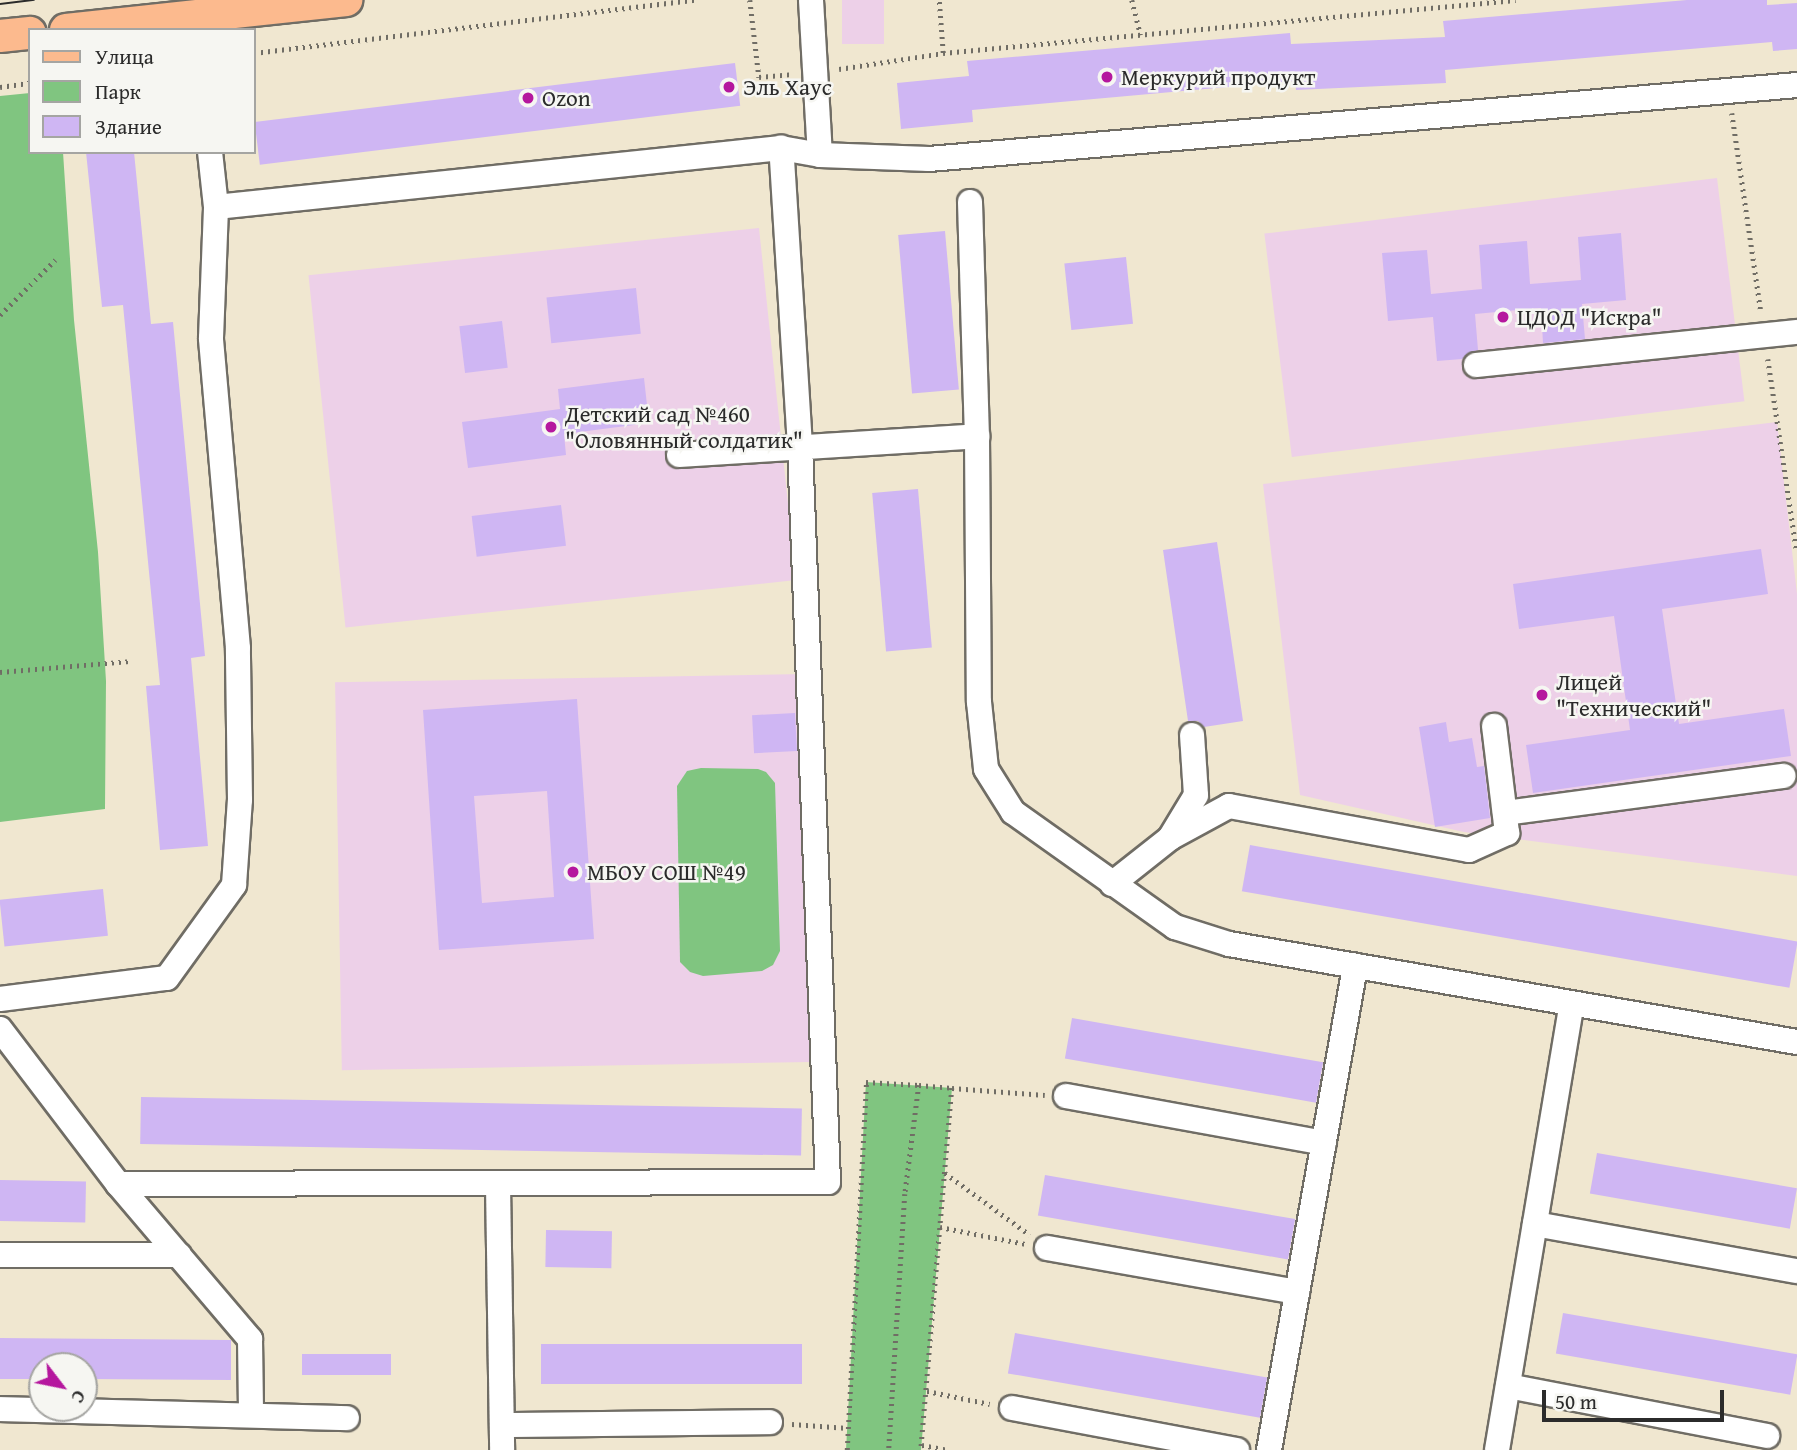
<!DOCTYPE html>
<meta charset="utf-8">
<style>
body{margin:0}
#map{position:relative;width:1797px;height:1450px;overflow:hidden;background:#f0e7d0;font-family:"Gentium Book Plus",serif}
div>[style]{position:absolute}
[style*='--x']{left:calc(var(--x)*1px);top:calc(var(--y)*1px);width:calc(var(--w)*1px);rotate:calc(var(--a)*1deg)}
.built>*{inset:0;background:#edd0e8;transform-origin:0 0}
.green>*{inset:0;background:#80c580}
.building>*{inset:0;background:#cfb6f3;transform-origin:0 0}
.path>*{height:4.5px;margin-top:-2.25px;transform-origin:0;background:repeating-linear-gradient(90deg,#706d65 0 2px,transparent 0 7px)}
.roads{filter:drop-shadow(2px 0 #706d65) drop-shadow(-2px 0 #706d65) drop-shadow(0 2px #706d65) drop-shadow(0 -2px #706d65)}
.minor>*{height:24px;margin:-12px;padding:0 12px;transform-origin:12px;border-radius:12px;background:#fff}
.major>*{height:32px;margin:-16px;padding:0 16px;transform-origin:16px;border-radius:16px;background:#fcba8e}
.tram>*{height:2px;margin:-1px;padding:0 1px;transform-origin:1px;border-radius:1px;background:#2b2b2b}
.dots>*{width:19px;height:19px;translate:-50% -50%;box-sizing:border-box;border:4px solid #f6f6f2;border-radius:50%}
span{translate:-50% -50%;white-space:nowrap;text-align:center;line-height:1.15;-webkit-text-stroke:5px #f6f6f2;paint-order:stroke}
.poi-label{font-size:23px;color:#2b2b2b}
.left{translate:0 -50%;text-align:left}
.legend{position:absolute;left:28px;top:28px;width:228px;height:126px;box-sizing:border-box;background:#f6f6f2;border:2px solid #a5a5a2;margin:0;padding:9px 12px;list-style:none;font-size:21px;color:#2b2b2b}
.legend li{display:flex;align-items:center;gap:14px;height:35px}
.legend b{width:35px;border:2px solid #a5a5a2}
.north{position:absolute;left:28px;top:1352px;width:70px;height:70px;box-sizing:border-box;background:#f6f6f2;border:2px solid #a5a5a2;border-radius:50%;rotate:122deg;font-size:19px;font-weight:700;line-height:28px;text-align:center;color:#2b2b2b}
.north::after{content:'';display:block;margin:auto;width:24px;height:32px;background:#b5179e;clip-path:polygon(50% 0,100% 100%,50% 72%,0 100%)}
.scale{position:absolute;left:1542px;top:1390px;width:182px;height:32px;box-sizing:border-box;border:4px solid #2b2b2b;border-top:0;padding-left:9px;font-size:21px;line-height:24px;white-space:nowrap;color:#2b2b2b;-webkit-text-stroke:5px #f6f6f2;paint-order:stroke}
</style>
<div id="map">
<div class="built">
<i style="left:842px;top:0;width:42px;height:44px"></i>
<i style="left:1717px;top:178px;width:225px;height:456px;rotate:83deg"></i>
<i style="left:759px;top:228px;width:354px;height:453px;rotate:84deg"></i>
<i style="clip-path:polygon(1777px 422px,1797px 594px,1797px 876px,1464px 832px,1300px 795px,1263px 484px)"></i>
<i style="left:805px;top:674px;width:388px;height:470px;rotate:89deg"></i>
</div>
<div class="green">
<i style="clip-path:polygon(30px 93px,30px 152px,63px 152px,74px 320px,98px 552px,106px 681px,105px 809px,0 822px,0 96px)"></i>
<i style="clip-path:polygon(701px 768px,758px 769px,766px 772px,775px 783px,780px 951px,773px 965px,762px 971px,703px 976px,690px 972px,680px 962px,677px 786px,687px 771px)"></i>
<i style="clip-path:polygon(866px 1082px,952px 1088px,921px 1450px,846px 1450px)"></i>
</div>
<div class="building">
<i style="clip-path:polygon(1687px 0,1767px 0,1767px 5px,1797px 3px,1797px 49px,1773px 51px,1772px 42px,1445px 70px,1446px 83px,1296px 90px,1295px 81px,972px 110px,973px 122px,901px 129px,897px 83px,969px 76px,967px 61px,1290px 33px,1291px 44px,1445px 37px,1443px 21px)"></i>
<i style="left:735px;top:63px;width:43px;height:484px;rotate:83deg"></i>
<i style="clip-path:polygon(86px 152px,134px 152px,151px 324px,173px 322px,205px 656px,191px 658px,208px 846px,160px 850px,146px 686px,160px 685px,123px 305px,102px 307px)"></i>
<i style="left:945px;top:231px;width:159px;height:47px;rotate:85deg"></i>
<i style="clip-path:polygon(1621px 233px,1626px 300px,1582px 304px,1585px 339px,1543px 343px,1541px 308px,1475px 314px,1478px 350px,1468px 353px,1462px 359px,1437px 361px,1433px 317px,1388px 321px,1382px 253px,1427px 250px,1431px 294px,1482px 289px,1479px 245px,1527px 241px,1530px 284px,1581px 280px,1578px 237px)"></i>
<i style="left:1126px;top:257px;width:67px;height:62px;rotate:84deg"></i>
<i style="left:636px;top:288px;width:46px;height:90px;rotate:84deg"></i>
<i style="left:502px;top:321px;width:47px;height:43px;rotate:83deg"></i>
<i style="clip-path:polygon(644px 378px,649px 423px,564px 434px,566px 455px,468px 468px,462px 422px,560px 409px,558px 389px)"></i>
<i style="left:918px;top:489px;width:159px;height:46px;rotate:85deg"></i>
<i style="left:561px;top:505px;width:41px;height:90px;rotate:83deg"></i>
<i style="clip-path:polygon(1217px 542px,1243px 721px,1204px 727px,1198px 721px,1188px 721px,1163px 550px)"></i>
<i style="clip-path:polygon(1761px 549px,1768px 594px,1662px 609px,1679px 724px,1784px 709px,1791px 756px,1533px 793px,1526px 745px,1630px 730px,1614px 616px,1519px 629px,1513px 584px)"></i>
<i style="clip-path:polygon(evenodd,577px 699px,594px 939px,439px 950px,423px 710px,577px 699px,547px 791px,554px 897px,482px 903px,474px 796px,547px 791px)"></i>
<i style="left:795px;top:713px;width:38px;height:43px;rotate:87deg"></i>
<i style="clip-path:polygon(1446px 722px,1449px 742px,1472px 738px,1477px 767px,1484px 766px,1490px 818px,1435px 827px,1419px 727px)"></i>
<i style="left:1250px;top:845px;width:556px;height:47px;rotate:10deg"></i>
<i style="left:103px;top:889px;width:47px;height:104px;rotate:84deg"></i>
<i style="left:1072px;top:1018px;width:255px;height:41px;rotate:10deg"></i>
<i style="left:141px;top:1097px;width:661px;height:47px;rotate:1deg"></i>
<i style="left:1597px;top:1153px;width:203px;height:41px;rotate:10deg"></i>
<i style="left:1045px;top:1175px;width:254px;height:41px;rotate:10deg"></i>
<i style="left:0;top:1180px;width:86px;height:41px;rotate:1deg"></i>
<i style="left:546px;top:1230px;width:66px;height:37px;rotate:1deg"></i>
<i style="left:1563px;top:1313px;width:238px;height:41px;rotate:10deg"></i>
<i style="left:1015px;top:1333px;width:256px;height:41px;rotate:10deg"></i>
<i style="clip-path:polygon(0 1338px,231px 1340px,231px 1380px,84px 1379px,84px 1366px,42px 1366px,42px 1379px,0 1379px)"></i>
<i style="left:541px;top:1344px;width:261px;height:40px"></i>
<i style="left:302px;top:1354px;width:89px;height:21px"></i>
</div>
<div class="path">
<i style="--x:750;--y:0;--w:78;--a:83.3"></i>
<i style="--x:759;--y:77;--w:33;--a:-5"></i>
<i style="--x:1132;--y:0;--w:36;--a:76"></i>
<i style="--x:254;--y:53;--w:444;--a:-6.9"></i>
<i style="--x:943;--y:53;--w:575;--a:-5.28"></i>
<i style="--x:839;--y:69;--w:105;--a:-8.7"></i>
<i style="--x:943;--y:53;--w:53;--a:-94.3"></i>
<i style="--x:0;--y:87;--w:30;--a:-8"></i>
<i style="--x:1732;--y:113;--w:201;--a:81.7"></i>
<i style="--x:0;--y:315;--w:78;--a:-45"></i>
<i style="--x:1768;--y:359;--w:195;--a:81.5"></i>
<i style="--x:0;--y:672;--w:130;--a:-4.8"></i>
<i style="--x:919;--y:1085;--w:33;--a:5"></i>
<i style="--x:952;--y:1088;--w:363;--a:94.9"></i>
<i style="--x:952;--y:1088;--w:93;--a:4.3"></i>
<i style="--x:945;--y:1173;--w:105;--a:36.1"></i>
<i style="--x:940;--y:1227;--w:88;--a:11.2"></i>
<i style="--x:927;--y:1391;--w:64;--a:11.7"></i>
<i style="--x:792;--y:1424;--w:56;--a:4.1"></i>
<i style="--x:922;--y:1445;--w:25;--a:11"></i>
<i style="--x:847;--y:1450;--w:368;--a:-87"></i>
<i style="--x:866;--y:1082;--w:53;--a:3.2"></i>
<i style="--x:919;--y:1085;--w:110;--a:97.3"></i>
<i style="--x:905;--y:1194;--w:256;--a:93.6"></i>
</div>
<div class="roads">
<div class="minor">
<i style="--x:811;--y:0;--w:155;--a:86.7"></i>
<i style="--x:970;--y:202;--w:234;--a:88.3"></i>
<i style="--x:216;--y:207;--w:568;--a:-5.96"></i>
<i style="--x:781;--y:148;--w:40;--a:10"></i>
<i style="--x:820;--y:155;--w:109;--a:2.1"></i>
<i style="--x:929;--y:159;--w:871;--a:-4.87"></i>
<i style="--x:1476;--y:365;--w:323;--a:-5.9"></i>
<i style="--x:679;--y:455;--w:299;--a:-3.6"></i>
<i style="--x:977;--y:436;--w:266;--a:89.6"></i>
<i style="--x:979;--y:702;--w:67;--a:84"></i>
<i style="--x:986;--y:769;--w:51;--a:57.9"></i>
<i style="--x:1013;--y:812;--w:199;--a:35.4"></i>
<i style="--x:1175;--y:927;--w:57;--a:17.5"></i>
<i style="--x:1229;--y:944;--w:576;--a:9.79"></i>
<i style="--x:1505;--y:813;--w:281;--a:-7.6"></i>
<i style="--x:1170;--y:838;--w:67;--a:-28.5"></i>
<i style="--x:1229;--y:806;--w:244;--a:10.4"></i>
<i style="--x:1469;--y:850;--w:42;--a:-24.1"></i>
<i style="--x:1507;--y:833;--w:108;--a:-96.9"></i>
<i style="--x:1112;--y:884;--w:74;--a:-38.4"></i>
<i style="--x:1170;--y:838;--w:50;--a:-58.8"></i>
<i style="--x:1196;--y:795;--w:60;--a:-93.8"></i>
<i style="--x:0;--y:999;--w:168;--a:-7.2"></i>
<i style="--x:167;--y:978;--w:115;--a:-54.2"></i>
<i style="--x:234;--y:885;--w:85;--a:-86"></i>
<i style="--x:240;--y:800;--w:152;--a:-90.8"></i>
<i style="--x:238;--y:648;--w:311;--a:-95"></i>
<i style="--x:211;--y:338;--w:131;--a:-87.8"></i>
<i style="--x:216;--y:207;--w:55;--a:-96.2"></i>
<i style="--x:0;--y:1029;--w:195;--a:52.7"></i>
<i style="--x:118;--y:1184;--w:204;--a:49.6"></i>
<i style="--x:250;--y:1339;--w:75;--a:89.2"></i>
<i style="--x:1066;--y:1096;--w:262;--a:10.3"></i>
<i style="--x:118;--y:1184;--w:710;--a:-0.16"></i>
<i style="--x:828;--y:1182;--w:737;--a:-92.18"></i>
<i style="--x:800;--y:446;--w:299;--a:-93.6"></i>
<i style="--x:498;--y:1185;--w:265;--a:89.1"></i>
<i style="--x:1535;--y:1224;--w:266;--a:10.2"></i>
<i style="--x:1047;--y:1248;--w:254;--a:10"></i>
<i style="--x:0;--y:1255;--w:179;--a:0"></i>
<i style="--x:1508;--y:1386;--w:264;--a:10.9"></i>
<i style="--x:1012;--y:1408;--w:229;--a:10.6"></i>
<i style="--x:0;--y:1409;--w:347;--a:1.5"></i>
<i style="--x:502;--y:1425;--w:268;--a:-0.6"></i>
<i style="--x:1269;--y:1450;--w:492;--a:-79.9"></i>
<i style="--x:1497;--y:1450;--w:452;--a:-80.5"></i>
</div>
<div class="major">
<i style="--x:66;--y:30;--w:282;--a:-6.1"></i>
<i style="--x:0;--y:36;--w:30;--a:-6"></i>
</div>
</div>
<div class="tram">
<i style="--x:0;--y:4;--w:34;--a:-7"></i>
</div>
<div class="dots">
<i style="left:1107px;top:77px;background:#b5179e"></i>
<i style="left:729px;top:87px;background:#b5179e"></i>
<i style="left:528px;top:98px;background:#b5179e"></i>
<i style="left:1503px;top:317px;background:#b5179e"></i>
<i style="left:551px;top:427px;background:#b5179e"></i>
<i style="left:1542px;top:695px;background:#b5179e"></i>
<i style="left:573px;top:872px;background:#b5179e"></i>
</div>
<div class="poi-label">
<span class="left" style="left:1121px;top:77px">Меркурий продукт</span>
<span class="left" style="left:743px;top:87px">Эль Хаус</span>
<span class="left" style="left:542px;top:98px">Ozon</span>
<span class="left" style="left:1517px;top:317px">ЦДОД "Искра"</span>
<span class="left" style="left:565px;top:427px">Детский сад №460<br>"Оловянный солдатик"</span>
<span class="left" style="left:1556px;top:695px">Лицей<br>"Технический"</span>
<span class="left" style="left:587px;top:872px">МБОУ СОШ №49</span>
</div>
<ul class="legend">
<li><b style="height:9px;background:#fcba8e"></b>Улица</li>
<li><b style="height:19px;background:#80c580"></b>Парк</li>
<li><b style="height:19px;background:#cfb6f3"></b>Здание</li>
</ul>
<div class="north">С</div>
<div class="scale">50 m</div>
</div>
